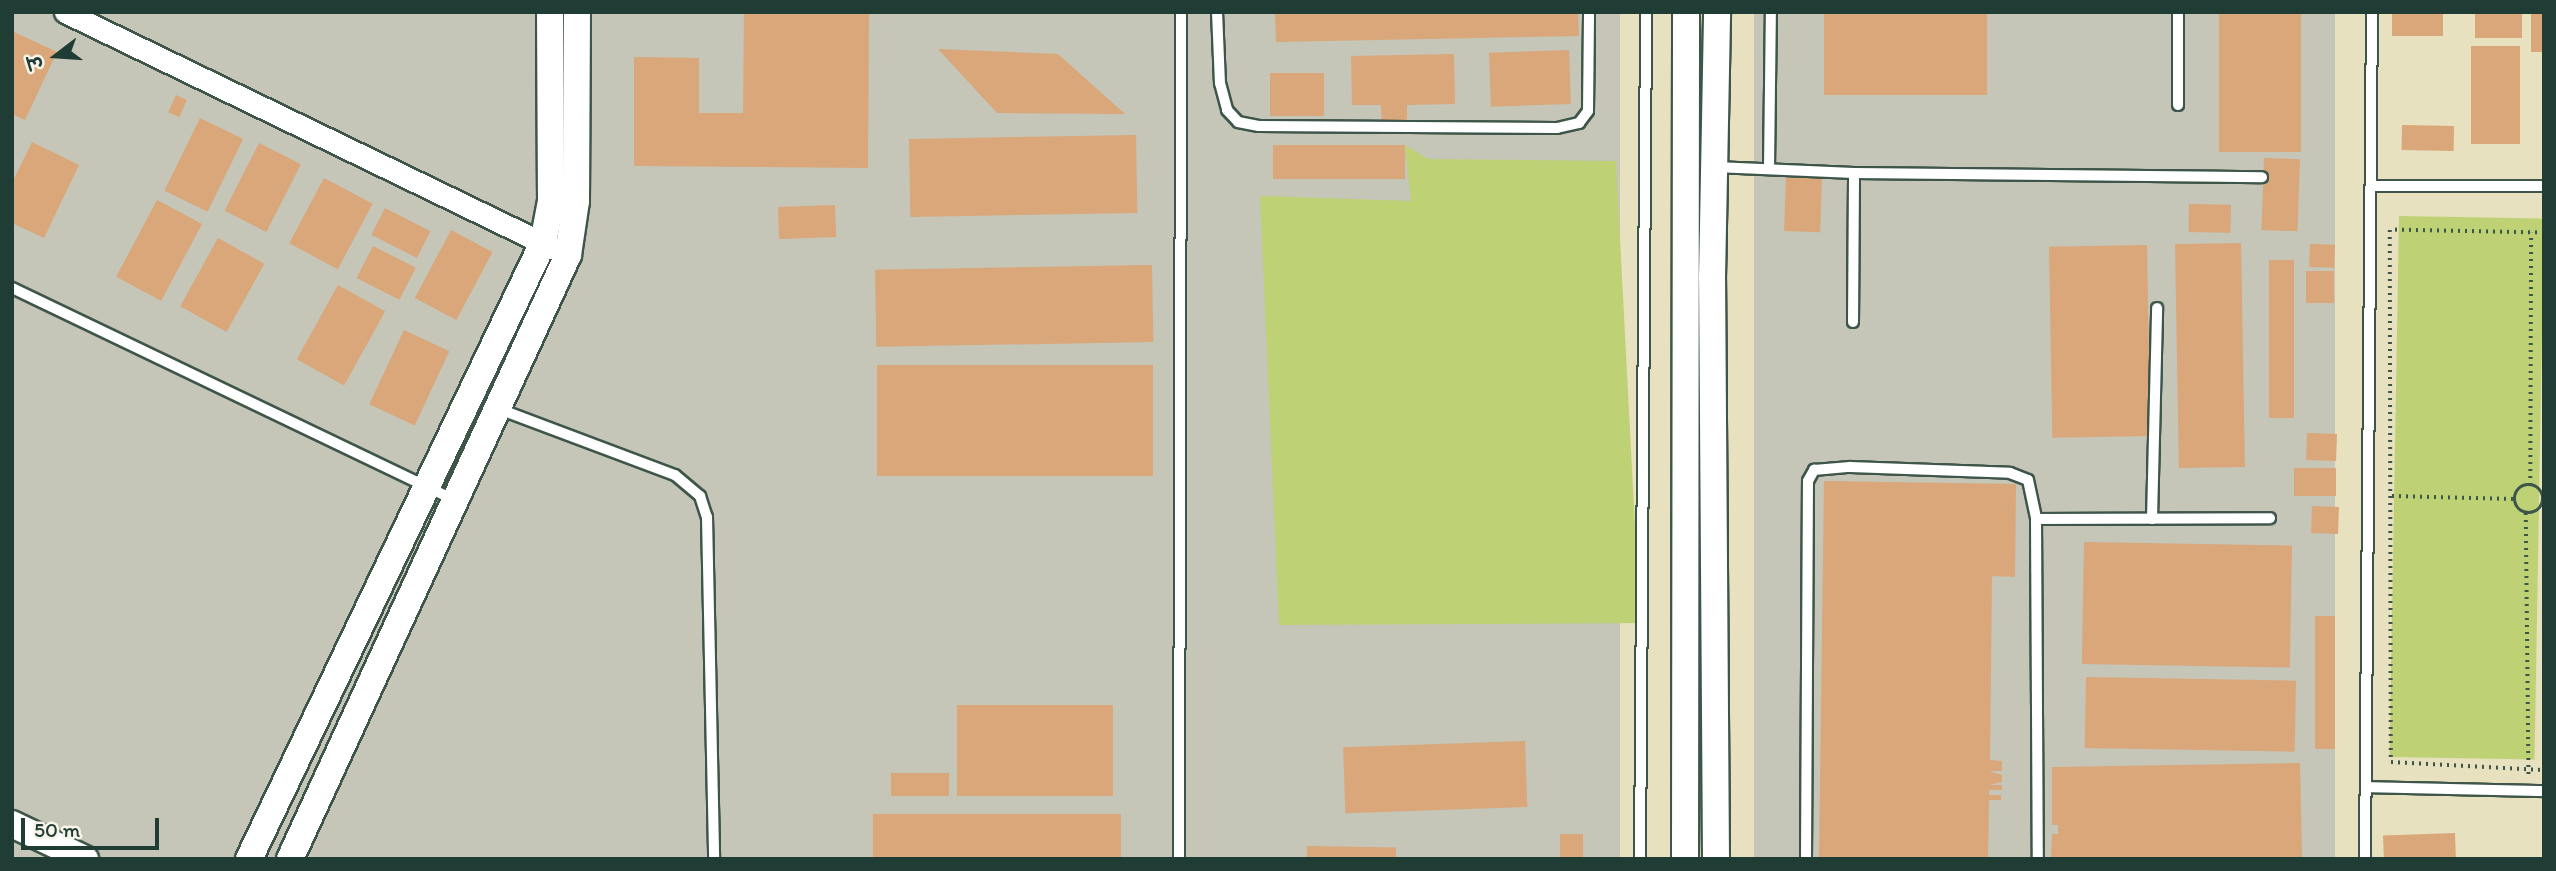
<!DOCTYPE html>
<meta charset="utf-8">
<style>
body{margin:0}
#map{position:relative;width:2556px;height:871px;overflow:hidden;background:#e7e1bf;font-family:Itim,"Playpen Sans Deva",sans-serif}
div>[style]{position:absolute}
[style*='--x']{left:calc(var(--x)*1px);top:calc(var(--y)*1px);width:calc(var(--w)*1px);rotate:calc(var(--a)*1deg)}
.industrial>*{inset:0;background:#c5c5b8;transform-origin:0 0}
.green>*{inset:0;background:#bed275;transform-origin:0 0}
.building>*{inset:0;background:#d9a779;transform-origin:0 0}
.path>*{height:3.5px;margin-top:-1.75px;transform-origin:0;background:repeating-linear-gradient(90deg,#3d5649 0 2px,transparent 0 7px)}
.path>.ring{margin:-1.75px;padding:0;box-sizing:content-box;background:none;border:3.5px solid #3d5649;border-radius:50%}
.roads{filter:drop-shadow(2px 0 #3d5649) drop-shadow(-2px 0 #3d5649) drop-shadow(0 2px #3d5649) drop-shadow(0 -2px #3d5649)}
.service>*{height:10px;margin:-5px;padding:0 5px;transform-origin:5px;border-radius:5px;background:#fff}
.minor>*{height:21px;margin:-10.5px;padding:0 10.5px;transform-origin:10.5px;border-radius:10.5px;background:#fff}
.tertiary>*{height:26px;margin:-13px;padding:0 13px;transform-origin:13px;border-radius:13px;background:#fff}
span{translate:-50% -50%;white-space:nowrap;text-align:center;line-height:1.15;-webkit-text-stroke:5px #f7f3e8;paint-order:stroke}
.frame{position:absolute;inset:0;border:14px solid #1f3d34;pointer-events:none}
.north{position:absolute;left:21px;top:21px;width:70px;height:70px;-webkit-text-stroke:5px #f7f3e8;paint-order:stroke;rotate:253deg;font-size:19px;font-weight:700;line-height:28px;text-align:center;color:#1f3d34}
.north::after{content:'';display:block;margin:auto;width:24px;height:32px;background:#1f3d34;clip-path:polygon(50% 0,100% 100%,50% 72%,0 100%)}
.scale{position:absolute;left:21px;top:818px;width:138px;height:32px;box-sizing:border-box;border:4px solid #1f3d34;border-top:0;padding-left:9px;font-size:21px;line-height:24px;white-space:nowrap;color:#1f3d34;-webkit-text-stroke:5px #f7f3e8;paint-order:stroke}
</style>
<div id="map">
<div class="industrial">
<i style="left:12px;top:12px;width:1608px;height:847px"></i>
<i style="left:1754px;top:12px;width:581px;height:847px"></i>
</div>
<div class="green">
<i style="clip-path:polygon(1405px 145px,1428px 159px,1616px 161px,1640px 623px,1279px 625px,1260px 196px,1411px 201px)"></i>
<i style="left:2399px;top:216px;width:145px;height:541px;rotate:1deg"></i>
</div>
<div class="building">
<i style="clip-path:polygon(744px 12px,869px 12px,868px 168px,634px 166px,634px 57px,699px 58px,699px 113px,743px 113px)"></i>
<i style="clip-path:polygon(1275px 12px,1578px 12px,1579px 36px,1276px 42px)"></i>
<i style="left:1824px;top:12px;width:163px;height:83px"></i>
<i style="left:2219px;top:12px;width:82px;height:140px"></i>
<i style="left:2392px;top:12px;width:51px;height:24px"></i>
<i style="left:2475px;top:12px;width:47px;height:26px"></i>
<i style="left:2531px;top:12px;width:13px;height:40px"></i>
<i style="clip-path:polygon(12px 31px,57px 52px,25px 120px,12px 114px)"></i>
<i style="left:2471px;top:46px;width:49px;height:98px"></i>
<i style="clip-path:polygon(938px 49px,1058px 54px,1125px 114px,997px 113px)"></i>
<i style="left:1569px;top:50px;width:54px;height:80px;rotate:88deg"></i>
<i style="clip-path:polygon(1454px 54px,1455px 104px,1407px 105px,1407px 127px,1382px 127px,1381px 105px,1352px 105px,1351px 56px)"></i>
<i style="left:1270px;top:73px;width:54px;height:43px"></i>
<i style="left:176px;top:95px;width:12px;height:19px;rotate:24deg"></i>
<i style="left:200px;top:118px;width:48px;height:81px;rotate:26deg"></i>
<i style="left:2402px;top:125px;width:52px;height:25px;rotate:1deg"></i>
<i style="left:1136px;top:135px;width:78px;height:227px;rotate:89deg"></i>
<i style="clip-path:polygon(32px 142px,79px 165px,44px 238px,12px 223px,12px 183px)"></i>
<i style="left:259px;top:143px;width:47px;height:76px;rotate:27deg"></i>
<i style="left:1273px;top:145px;width:132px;height:34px"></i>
<i style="left:2264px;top:158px;width:36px;height:72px;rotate:2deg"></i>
<i style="left:1786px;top:177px;width:36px;height:54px;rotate:2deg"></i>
<i style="left:324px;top:178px;width:55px;height:74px;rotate:28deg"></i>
<i style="left:157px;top:200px;width:51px;height:87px;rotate:28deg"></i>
<i style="left:2189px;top:204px;width:42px;height:28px;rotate:1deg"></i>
<i style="left:835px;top:205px;width:32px;height:57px;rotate:88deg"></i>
<i style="left:385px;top:208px;width:51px;height:30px;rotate:27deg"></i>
<i style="left:451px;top:230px;width:47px;height:77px;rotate:28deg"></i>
<i style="left:218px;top:238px;width:53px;height:78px;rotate:29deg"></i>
<i style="left:2241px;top:243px;width:224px;height:66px;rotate:89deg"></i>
<i style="left:2310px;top:244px;width:25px;height:23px;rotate:2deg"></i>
<i style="left:2147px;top:245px;width:191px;height:98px;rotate:89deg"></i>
<i style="left:373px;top:246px;width:48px;height:36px;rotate:27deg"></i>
<i style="left:2269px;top:260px;width:25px;height:158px"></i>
<i style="left:1152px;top:265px;width:77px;height:277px;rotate:89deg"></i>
<i style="left:2306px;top:271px;width:28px;height:32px"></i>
<i style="left:338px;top:285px;width:54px;height:85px;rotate:29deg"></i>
<i style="left:404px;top:330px;width:50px;height:82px;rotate:25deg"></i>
<i style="left:877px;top:365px;width:276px;height:111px"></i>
<i style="left:2307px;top:433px;width:30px;height:27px;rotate:2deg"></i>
<i style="left:2336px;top:468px;width:28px;height:42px;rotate:90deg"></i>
<i style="clip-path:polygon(1824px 481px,2016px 484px,2015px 577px,1992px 576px,1990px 760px,2002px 761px,2002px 771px,1989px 771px,2002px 775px,2002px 782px,1989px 785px,2002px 785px,2002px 790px,1989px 790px,1989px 795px,2001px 795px,2001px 800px,1989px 800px,1988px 859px,1819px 859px)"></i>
<i style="left:2312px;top:506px;width:27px;height:27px;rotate:2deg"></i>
<i style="left:2084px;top:542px;width:208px;height:122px;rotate:1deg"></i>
<i style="left:2315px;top:616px;width:20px;height:133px"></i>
<i style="left:2086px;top:677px;width:210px;height:71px;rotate:1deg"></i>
<i style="left:957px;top:705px;width:156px;height:91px"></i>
<i style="left:1525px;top:741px;width:66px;height:182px;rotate:88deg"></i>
<i style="clip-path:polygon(2300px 763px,2302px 859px,2051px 859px,2052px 834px,2058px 834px,2058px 825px,2052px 825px,2052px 767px)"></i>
<i style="left:891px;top:773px;width:58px;height:23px"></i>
<i style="left:1121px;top:814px;width:45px;height:248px;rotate:90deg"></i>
<i style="left:2455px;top:833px;width:26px;height:72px;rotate:88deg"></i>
<i style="left:1560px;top:834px;width:23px;height:25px"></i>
<i style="left:1307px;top:846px;width:89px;height:13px;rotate:1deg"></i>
</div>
<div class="path">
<i style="--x:2544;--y:233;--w:154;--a:-178.9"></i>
<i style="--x:2390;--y:230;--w:532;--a:89.89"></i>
<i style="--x:2391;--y:762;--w:153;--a:3"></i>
<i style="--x:2530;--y:485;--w:252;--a:-89.8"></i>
<i class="ring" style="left:2515px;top:485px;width:24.5px;height:24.5px"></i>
<i style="--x:2392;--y:496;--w:123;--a:1.4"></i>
<i style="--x:2526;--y:513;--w:265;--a:89.4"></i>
</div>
<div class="roads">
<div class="service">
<i style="--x:1217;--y:12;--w:71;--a:87.6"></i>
<i style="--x:1220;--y:83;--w:28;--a:75"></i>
<i style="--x:1227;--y:110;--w:16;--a:47"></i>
<i style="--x:1238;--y:122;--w:21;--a:11"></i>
<i style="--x:1259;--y:126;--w:298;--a:0.4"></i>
<i style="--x:1557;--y:128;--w:23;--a:-13"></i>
<i style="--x:1579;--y:123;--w:15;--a:-53"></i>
<i style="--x:1588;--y:111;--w:99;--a:-89.4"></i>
<i style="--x:2178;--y:12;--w:93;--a:90"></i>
<i style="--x:1715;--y:167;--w:139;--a:2.5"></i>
<i style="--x:1854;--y:173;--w:408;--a:0.6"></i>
<i style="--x:1769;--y:167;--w:155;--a:-89.3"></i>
<i style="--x:2371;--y:186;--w:173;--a:0"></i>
<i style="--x:12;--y:288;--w:488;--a:25.6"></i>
<i style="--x:1853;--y:322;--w:149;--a:-89.6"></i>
<i style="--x:499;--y:409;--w:188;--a:20.6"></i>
<i style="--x:675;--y:475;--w:33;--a:40"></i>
<i style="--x:700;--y:496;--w:22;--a:72"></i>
<i style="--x:707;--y:517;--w:342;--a:88.8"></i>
<i style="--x:2036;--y:519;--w:234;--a:-0.2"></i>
<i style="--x:2152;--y:519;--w:211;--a:-88.6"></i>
<i style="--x:2366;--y:787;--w:178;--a:1.3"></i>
<i style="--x:1179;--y:859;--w:847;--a:-89.86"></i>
<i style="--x:1640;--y:859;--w:847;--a:-89.59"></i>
<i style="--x:1806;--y:859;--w:378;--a:-89.7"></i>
<i style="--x:1808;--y:481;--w:13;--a:-61"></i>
<i style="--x:1814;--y:470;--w:36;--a:-5"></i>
<i style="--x:1850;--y:467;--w:160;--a:2.1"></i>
<i style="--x:2010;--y:473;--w:19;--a:21"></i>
<i style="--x:2028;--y:480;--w:40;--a:78"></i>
<i style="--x:2036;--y:519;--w:340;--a:89.7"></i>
<i style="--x:2365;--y:859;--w:847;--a:-89.53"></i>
</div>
<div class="minor">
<i style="--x:65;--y:12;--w:544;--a:25.81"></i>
</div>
<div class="tertiary">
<i style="--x:12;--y:824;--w:81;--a:25.6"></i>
<i style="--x:249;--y:859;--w:683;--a:-64.49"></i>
<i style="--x:543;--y:243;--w:43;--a:-79.2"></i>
<i style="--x:551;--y:201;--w:189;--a:-90.3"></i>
<i style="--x:290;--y:859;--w:665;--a:-65.29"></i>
<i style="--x:568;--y:255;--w:55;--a:-81.6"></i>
<i style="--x:576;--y:201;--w:189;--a:-89.7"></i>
<i style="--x:1685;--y:859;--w:847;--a:-89.93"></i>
<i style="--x:1716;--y:859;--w:581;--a:-90.39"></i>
<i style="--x:1712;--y:278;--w:266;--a:-88.9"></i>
</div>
</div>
<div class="frame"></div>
<div class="north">उ</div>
<div class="scale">50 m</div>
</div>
